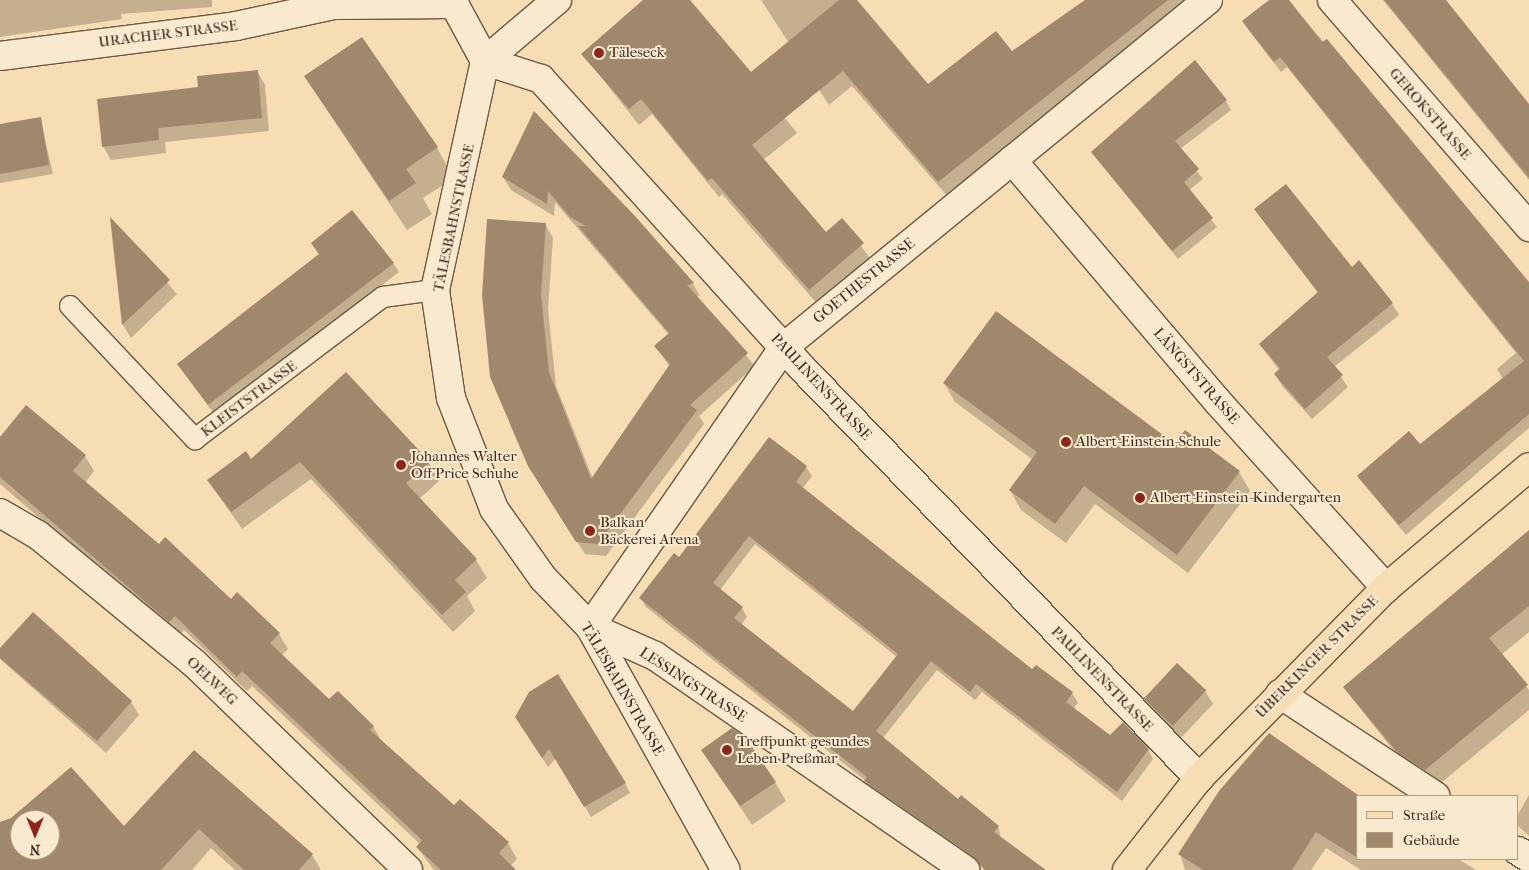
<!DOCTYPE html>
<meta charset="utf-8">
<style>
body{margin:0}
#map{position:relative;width:1529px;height:870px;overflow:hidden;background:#f6ddb3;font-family:"IM FELL French Canon",serif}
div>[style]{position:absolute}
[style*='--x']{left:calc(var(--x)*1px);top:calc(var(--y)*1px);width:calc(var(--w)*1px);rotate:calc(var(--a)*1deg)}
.shadow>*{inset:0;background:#0003}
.building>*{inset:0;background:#9f886c;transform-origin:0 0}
.roads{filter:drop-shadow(1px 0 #6e5845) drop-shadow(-1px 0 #6e5845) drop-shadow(0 1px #6e5845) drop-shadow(0 -1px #6e5845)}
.lane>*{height:20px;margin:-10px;padding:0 10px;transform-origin:10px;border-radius:10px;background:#f9e9ce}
.street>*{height:28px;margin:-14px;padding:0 14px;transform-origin:14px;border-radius:14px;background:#f9e9ce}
.primary>*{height:28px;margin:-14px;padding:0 14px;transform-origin:14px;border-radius:14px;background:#f6ddb3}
.dots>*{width:14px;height:14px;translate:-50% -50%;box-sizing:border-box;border:2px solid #f9e9ce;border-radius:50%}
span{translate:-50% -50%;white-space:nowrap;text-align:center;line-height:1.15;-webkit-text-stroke:4px #f9e9ce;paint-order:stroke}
.street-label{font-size:15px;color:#402b20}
.poi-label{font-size:15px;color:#402b20}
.left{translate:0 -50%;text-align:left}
.legend{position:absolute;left:1356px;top:795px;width:162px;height:65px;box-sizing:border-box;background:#f9e9ce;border:1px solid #af9d88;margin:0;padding:6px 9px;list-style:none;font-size:15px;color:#402b20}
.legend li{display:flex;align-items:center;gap:10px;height:25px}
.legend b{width:25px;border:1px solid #af9d88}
.north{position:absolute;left:10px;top:810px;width:50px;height:50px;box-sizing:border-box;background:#f9e9ce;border:1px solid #af9d88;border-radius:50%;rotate:180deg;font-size:14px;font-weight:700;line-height:20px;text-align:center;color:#402b20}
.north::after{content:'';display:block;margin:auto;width:18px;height:22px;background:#8f2418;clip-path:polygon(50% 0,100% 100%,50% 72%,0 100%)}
</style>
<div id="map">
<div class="shadow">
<i style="clip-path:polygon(0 0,212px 0,212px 7px,121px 14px,122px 19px,0 37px)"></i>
<i style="clip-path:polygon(645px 0,688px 0,797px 133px,763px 160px,826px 234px,842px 220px,872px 261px,819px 306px,722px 194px,719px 197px,652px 114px,639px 125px,583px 54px)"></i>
<i style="clip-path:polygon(761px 0,856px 0,928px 86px,1012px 53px,1088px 0,1195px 0,1118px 66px,1016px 138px,948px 197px,852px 86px,829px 105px)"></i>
<i style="clip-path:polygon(1271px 0,1288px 0,1529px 285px,1529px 428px,1406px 535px,1358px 477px,1420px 446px,1503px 379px,1497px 369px,1516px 353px,1287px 67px,1281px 72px,1250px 32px,1243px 21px)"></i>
<i style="clip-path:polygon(1383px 0,1442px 0,1529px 107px,1529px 180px)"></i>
<i style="clip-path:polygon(257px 71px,265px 85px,269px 131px,165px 142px,166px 153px,111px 160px,103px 146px,199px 88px)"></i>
<i style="clip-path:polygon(305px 77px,437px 148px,454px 178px,423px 198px,432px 214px,407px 230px)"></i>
<i style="clip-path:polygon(1226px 101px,1231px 110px,1180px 149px,1203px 179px,1189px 190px,1217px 227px,1178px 259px,1092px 152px)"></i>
<i style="clip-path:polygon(40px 118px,53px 174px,0 183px,0 125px)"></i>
<i style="clip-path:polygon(503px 177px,634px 217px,693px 284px,700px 296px,696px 297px,755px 366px,699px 416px,704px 424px,606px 556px,585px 554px,529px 465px,545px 224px,553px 238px,548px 309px,556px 386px,593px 479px,669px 366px,656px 347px,669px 335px,555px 202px,554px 216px,511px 190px)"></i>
<i style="clip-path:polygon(1255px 210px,1392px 304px,1399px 315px,1334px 367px,1348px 387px,1312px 419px,1282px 386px,1275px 374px,1279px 370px,1260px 345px,1318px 293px)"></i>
<i style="clip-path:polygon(112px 220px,177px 294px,131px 338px,123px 325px)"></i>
<i style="clip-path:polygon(312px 244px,393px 263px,399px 272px,214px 414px,178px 364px,319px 255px)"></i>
<i style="clip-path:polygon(944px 383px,1176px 445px,1239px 472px,1250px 491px,1188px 573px,1095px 504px,1066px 543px,1021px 510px,1010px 490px,1033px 460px,955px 402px)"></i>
<i style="clip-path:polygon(0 436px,85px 456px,94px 471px,85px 483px,159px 546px,279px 634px,288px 649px,282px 655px,329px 701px,373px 726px,382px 742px,454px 807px,508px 843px,517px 859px,510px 866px,514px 870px,434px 870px,417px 847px,420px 844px,252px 686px,247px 691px,184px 630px,178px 637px,0 484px)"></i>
<i style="clip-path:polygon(evenodd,769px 439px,806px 467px,812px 476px,802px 489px,1033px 671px,1036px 666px,1072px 693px,1078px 703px,1073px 709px,1110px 736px,1148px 749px,1153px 759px,1122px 801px,982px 692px,975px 700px,937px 670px,883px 738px,958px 800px,998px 826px,1001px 839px,1043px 870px,985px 870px,871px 790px,866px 781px,646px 607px,641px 598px,679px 559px,769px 439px,755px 544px,897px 657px,853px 713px,741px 625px,747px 617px,742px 608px,720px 590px,755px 544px)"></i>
<i style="clip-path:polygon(251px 461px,429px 463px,439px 481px,419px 499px,476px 560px,487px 578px,467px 596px,475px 611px,453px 632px,311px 479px,242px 529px,208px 480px)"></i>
<i style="clip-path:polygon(1529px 532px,1529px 632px,1501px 655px,1529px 690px,1529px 710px,1435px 788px,1409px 770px,1344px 688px)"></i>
<i style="clip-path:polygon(33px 614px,131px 702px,139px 715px,106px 753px,0 659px,0 650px)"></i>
<i style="clip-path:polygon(1205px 691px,1213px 704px,1180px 739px,1145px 699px)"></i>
<i style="clip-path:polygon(522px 727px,625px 783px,630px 793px,591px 817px,556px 758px,548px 767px)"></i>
<i style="clip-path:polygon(703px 750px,775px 782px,786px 801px,752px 825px)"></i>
<i style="clip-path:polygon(evenodd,195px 752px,312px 855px,321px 870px,235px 870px,211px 848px,192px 870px,0 870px,0 823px,11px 820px,71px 769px,124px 828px,195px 752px,20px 820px,50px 820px,50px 850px,20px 850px,20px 820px)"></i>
<i style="clip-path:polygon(1529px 795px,1529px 836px,1518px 826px,1518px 814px)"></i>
<i style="clip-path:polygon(1358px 796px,1358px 859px,1458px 859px,1476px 870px,1361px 870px,1326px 848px,1311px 870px,1185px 870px,1180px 854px)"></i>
</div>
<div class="building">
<i style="clip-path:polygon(643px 0,690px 0,751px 72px,839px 0,857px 0,928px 84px,996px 31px,1012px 51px,1085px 0,1168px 0,938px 182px,843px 71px,752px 145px,826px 232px,842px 218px,864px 243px,809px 290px,712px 178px,708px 181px,641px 99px,629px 109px,581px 54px)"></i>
<i style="clip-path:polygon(1269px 0,1289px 0,1322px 42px,1327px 39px,1529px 282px,1529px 414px,1399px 525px,1357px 476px,1409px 431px,1420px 444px,1524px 361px,1280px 57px,1274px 62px,1242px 21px)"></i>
<i style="clip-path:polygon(1384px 0,1446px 0,1529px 104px,1529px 178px)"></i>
<i style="clip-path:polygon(362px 37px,438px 147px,406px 169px,416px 183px,389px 201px,304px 76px)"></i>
<i style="clip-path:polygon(1195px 60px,1227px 100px,1175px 141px,1199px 169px,1184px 182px,1213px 218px,1172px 251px,1091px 152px)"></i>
<i style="clip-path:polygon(258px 70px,262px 118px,158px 128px,159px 140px,102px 147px,97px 99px,198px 87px,197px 76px)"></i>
<i style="clip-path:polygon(534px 111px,635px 216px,694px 283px,687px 285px,748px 353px,690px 405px,697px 410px,598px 544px,576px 542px,528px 466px,490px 377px,482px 295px,487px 219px,546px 223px,541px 295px,549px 372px,591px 479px,670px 364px,654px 346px,669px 333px,578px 226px,586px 226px,570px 217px,548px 191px,547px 204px,502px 177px)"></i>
<i style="clip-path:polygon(41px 117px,49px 165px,0 174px,0 124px)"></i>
<i style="clip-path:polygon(1286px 184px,1352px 267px,1359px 260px,1393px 303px,1327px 357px,1343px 375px,1305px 409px,1274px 374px,1280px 368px,1259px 344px,1318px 292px,1254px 209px)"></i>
<i style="clip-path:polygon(352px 210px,394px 263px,208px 405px,177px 364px,319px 254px,311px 243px)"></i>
<i style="clip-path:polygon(110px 217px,170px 280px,122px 325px)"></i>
<i style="clip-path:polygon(996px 311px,1175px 444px,1185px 430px,1240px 471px,1177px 555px,1084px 486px,1055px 524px,1009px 490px,1037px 452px,943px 383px)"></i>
<i style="clip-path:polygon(346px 372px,430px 462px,406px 483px,477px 559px,455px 580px,466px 592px,442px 615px,300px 462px,231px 512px,207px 480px,246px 451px,251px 459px)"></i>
<i style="clip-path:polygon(26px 405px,86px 455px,73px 471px,159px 544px,165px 537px,231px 599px,237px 592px,280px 633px,270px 643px,329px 699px,338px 691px,374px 726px,370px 730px,454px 805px,460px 799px,509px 842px,499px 853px,516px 870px,441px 870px,416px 847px,422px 840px,242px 671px,237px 677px,175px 616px,169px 622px,0 477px,0 437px)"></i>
<i style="clip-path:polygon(evenodd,769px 437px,807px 466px,796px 482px,1032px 669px,1036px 665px,1073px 692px,1066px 702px,1110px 735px,1123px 722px,1149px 749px,1117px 792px,976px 684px,970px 692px,931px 661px,876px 731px,958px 799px,961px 795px,999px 826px,994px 832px,1046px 870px,985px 870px,974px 857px,864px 781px,867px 777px,639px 598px,674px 553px,679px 557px,769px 437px,749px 536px,898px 654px,853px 711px,734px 618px,743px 607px,713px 583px,749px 536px)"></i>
<i style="clip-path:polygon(1529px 530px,1529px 606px,1489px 638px,1528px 685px,1425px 770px,1397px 752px,1343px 687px)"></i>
<i style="clip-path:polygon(33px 612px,132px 701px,97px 741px,0 658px,0 648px)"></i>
<i style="left:1177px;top:663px;width:40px;height:49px;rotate:43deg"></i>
<i style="clip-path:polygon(558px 674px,626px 783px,584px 807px,549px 749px,542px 758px,515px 717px,529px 692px)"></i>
<i style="clip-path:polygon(732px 728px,745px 737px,776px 782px,740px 806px,701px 750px)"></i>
<i style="clip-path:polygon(1269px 733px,1358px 795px,1358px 858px,1316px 832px,1292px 870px,1203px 870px,1178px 854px,1219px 791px)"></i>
<i style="clip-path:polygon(evenodd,194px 750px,313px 854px,299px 870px,244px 870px,199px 829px,161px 870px,0 870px,0 822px,11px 818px,71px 767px,124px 826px,194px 750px,20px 820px,50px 820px,50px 850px,20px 850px,20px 820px)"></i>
</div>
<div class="roads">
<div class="lane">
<i style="--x:70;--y:306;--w:183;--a:46.8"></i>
<i style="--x:195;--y:439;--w:236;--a:-37.1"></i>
<i style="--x:383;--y:297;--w:52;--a:-7.7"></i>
</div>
<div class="street">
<i style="--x:452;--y:0;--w:69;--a:61.6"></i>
<i style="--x:485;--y:61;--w:59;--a:17.8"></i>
<i style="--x:541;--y:79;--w:389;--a:47.9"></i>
<i style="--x:802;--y:368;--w:571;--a:45.92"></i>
<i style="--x:557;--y:0;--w:94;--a:139.7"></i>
<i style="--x:485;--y:61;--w:234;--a:102.3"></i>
<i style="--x:435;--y:290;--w:109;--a:81.6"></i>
<i style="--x:451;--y:398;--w:119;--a:68.8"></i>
<i style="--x:494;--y:509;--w:85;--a:54.6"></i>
<i style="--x:543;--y:578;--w:68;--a:46.2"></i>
<i style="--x:590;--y:627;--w:278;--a:60.8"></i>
<i style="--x:1332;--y:0;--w:301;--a:49"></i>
<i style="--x:0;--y:56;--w:238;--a:-7.2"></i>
<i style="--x:236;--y:26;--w:100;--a:-12.1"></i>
<i style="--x:334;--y:5;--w:121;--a:-0.5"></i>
<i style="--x:1012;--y:160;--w:318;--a:49.6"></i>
<i style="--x:1218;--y:402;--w:251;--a:47.9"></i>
<i style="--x:0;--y:513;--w:44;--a:30.1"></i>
<i style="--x:38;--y:535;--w:203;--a:39.4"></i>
<i style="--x:195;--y:664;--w:296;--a:44"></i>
<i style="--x:590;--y:627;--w:341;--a:-55.3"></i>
<i style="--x:784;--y:347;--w:548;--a:-39.3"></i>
<i style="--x:590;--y:627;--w:71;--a:24"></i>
<i style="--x:655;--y:656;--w:377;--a:34.6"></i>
<i style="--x:1280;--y:694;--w:186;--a:33.3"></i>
<i style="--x:1518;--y:851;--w:13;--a:32"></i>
</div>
<div class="primary">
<i style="--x:1127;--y:870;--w:117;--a:-52"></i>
<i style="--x:1199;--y:778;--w:267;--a:-45.5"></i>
<i style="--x:1386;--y:588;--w:187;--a:-40.2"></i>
</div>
</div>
<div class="dots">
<i style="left:599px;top:53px;background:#8f2418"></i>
<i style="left:1066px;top:442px;background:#8f2418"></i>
<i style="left:401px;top:465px;background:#8f2418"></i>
<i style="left:1140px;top:498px;background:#8f2418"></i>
<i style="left:590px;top:531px;background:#8f2418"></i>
<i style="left:727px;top:750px;background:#8f2418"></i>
</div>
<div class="street-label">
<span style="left:168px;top:34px;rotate:-7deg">URACHER STRASSE</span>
<span style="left:1430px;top:114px;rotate:49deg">GEROKSTRASSE</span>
<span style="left:454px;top:218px;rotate:-78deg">TÄLESBAHNSTRASSE</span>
<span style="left:864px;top:281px;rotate:-39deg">GOETHESTRASSE</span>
<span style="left:1196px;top:376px;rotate:49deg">LÄNGSTSTRASSE</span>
<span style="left:821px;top:387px;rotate:47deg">PAULINENSTRASSE</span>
<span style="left:249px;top:399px;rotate:-37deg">KLEISTSTRASSE</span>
<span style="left:1317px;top:657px;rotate:-45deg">ÜBERKINGER STRASSE</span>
<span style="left:1102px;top:679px;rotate:46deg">PAULINENSTRASSE</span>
<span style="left:212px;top:681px;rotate:43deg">OELWEG</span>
<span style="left:693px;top:685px;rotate:33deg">LESSINGSTRASSE</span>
<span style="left:622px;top:689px;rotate:60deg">TÄLESBAHNSTRASSE</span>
</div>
<div class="poi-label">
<span class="left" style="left:609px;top:53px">Täleseck</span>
<span class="left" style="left:1076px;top:442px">Albert-Einstein-Schule</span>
<span class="left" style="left:411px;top:465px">Johannes Walter<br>Off Price Schuhe</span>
<span class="left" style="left:1150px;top:498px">Albert-Einstein-Kindergarten</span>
<span class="left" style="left:600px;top:531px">Balkan<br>Bäckerei Arena</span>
<span class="left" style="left:737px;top:750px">Treffpunkt gesundes<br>Leben Preßmar</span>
</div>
<ul class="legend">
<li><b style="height:6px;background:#f6ddb3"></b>Straße</li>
<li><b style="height:14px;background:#9f886c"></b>Gebäude</li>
</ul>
<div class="north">N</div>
</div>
